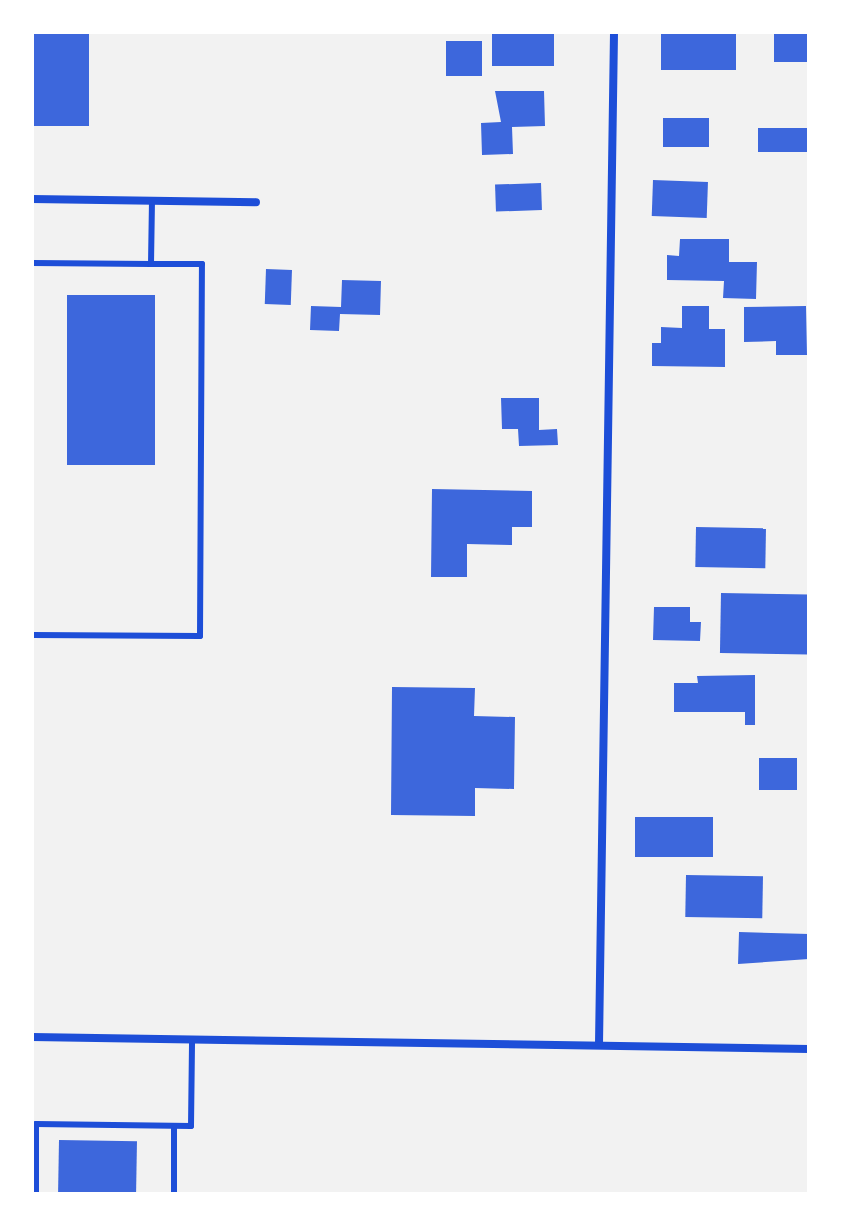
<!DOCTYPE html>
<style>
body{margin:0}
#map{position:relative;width:841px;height:1226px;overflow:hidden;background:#f2f2f2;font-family:"Archivo Narrow",sans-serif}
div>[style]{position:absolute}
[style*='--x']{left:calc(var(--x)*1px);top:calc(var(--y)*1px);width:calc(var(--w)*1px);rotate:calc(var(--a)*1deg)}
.building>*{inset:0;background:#3d67dc;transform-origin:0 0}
.service>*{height:6px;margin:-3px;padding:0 3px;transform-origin:3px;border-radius:3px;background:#1d4ed8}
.minor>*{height:8px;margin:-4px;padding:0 4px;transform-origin:4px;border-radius:4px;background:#1d4ed8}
span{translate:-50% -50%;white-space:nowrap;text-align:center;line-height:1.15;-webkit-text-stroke:8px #fff;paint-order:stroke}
.frame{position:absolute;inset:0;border:34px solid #fff;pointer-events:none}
</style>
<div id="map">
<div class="building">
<i style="left:32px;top:32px;width:57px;height:94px"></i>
<i style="left:492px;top:32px;width:62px;height:34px"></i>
<i style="left:661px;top:32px;width:75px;height:38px"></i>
<i style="left:774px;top:32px;width:35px;height:30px"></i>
<i style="left:446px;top:41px;width:36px;height:35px"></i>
<i style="clip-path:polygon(495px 91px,544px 91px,545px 126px,512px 127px,513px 154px,482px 155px,481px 123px,501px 122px)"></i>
<i style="left:709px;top:118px;width:29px;height:46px;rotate:90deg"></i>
<i style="left:758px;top:128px;width:51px;height:24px"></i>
<i style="left:653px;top:180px;width:55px;height:36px;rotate:2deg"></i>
<i style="left:541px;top:183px;width:27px;height:46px;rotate:88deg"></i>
<i style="clip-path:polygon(680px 239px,729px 239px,729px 262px,757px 262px,756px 299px,723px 298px,724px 281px,667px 280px,667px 255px,679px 256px)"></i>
<i style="left:266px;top:269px;width:26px;height:35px;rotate:2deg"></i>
<i style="clip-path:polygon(342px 280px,381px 281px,380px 315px,340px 314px,339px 331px,310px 330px,311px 306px,341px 307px)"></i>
<i style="left:67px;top:295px;width:88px;height:170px"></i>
<i style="clip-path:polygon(682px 306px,709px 306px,709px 329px,725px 329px,725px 367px,652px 366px,652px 343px,661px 343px,661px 327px,682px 328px)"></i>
<i style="clip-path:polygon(806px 306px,807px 355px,776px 355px,776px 341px,744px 342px,744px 307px)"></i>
<i style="clip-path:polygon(501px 398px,539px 398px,539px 430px,557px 429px,558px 445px,519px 446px,518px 429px,502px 429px)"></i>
<i style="clip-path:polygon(432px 489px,532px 491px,532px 527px,512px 527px,512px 545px,467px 544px,467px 577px,431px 577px)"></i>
<i style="left:696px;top:527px;width:70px;height:40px;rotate:1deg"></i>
<i style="left:721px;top:593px;width:88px;height:60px;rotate:1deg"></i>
<i style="clip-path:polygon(654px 607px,690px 607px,690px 622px,701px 622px,700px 641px,653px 640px)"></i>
<i style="clip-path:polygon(755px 675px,755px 725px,745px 725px,745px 712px,674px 712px,674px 683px,698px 683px,697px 676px)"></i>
<i style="clip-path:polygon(392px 687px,475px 688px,474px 716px,515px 717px,514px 789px,475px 788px,475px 816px,391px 815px)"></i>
<i style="left:759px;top:758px;width:38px;height:32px"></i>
<i style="left:713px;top:817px;width:40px;height:78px;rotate:90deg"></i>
<i style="left:686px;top:875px;width:77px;height:42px;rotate:1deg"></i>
<i style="clip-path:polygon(739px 932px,809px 934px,809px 959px,738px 964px)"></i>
<i style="left:59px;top:1140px;width:78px;height:54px;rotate:1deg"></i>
</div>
<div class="service">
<i style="--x:32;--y:263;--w:119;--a:0.5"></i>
<i style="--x:151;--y:264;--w:63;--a:-89.1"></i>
<i style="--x:32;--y:635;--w:168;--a:0.3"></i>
<i style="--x:200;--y:636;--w:372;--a:-89.7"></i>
<i style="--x:202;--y:264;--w:51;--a:180"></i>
<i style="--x:36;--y:1194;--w:70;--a:-90"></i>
<i style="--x:36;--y:1124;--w:155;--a:0.7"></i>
<i style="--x:191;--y:1126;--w:87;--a:-89.3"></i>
<i style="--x:174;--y:1194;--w:68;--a:-90"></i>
</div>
<div class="minor">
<i style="--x:32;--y:199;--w:224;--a:0.8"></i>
<i style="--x:32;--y:1037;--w:777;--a:0.88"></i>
<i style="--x:599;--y:1044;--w:1012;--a:-89.15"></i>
</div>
<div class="frame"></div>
</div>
